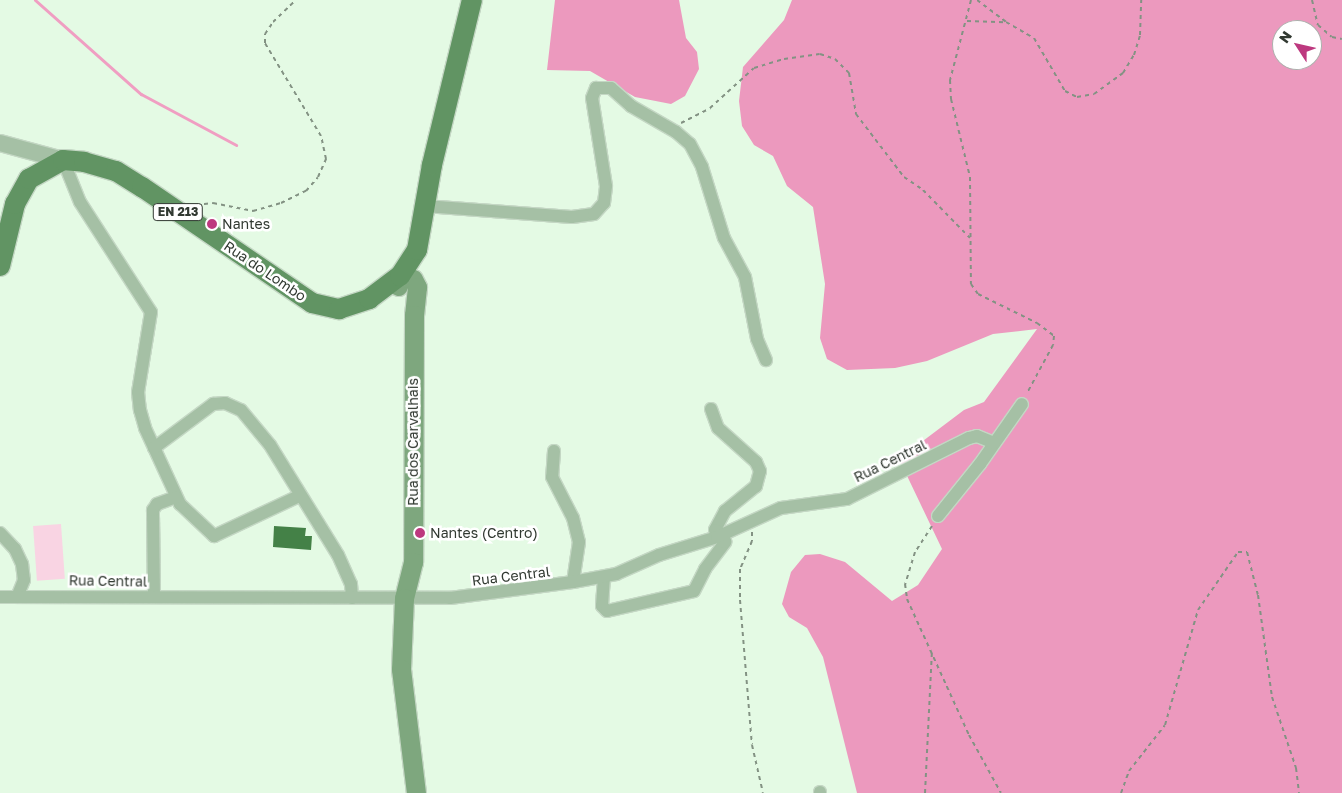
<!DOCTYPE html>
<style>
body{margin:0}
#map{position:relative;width:1342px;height:793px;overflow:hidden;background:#e4fae4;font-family:"Golos Text",sans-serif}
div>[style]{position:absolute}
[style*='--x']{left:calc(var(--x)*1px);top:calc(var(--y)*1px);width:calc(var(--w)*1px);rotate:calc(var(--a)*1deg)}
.green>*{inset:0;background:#f9d4e3;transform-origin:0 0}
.forest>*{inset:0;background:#ec99be}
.stream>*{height:3px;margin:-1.5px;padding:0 1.5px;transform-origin:1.5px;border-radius:1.5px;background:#f09ec2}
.building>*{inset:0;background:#448147}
.path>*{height:2px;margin-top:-1px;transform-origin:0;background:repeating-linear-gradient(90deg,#839283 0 4px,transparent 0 8px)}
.roads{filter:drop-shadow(1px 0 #c4d7c4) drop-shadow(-1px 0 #c4d7c4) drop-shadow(0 1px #c4d7c4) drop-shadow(0 -1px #c4d7c4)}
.minor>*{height:12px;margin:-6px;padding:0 6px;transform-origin:6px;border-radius:6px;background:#a5c0a5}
.tertiary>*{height:16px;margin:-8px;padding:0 8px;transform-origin:8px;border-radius:8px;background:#a5c0a5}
.secondary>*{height:19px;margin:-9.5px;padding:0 9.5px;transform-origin:9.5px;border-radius:9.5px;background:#7ea77e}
.primary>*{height:20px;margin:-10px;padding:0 10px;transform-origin:10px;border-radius:10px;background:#619463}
.dots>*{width:14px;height:14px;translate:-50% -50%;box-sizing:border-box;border:2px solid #fff;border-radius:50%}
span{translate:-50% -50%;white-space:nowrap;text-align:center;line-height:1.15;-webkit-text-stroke:5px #fff;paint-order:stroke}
.shield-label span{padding:1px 4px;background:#fff;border:1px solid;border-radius:4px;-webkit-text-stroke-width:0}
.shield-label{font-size:12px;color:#313931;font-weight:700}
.poi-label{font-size:14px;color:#313931}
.left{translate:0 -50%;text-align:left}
.street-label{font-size:14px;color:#313931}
.north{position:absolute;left:1272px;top:20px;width:50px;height:50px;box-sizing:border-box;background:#fff;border:1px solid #adb0ad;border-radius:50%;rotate:305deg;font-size:14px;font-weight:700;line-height:20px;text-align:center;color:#313931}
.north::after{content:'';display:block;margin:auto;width:18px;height:22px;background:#bd397f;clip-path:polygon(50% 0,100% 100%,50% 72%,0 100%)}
</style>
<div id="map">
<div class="green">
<i style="left:61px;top:524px;width:55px;height:28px;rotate:86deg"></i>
</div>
<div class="forest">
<i style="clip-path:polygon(555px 0,679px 0,686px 38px,697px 52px,699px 69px,685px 96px,671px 104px,635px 97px,590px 71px,547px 70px)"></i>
<i style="clip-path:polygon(evenodd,792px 0,1342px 0,1342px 793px,857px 793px,823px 657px,807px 628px,789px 617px,782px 604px,791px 572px,805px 555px,820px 554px,845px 562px,892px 601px,918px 585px,942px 549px,899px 459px,964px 410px,984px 402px,1037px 329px,993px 334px,927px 361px,895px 368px,847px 370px,827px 359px,820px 338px,825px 284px,813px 207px,787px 186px,773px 156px,754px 145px,742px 126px,739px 101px,743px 67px,784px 20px,792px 0,1282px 30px,1312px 30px,1312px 60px,1282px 60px,1282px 30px)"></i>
</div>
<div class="stream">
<i style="--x:35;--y:0;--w:142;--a:41.6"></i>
<i style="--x:141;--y:94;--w:108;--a:28.2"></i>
</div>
<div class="building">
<i style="clip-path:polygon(274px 526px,306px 528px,305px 536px,312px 536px,311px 550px,273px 547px)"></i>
</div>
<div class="path">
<i style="--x:971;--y:0;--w:83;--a:104.7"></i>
<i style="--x:950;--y:80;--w:19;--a:87"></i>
<i style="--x:951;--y:99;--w:80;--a:76.3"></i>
<i style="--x:970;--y:177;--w:107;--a:89.5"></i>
<i style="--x:971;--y:284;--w:12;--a:55"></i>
<i style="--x:978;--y:294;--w:66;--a:26.2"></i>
<i style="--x:1037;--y:323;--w:21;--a:37"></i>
<i style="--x:1054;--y:336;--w:9;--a:96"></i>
<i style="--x:1053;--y:345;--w:55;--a:118.4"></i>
<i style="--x:977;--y:0;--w:36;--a:37"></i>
<i style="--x:1006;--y:22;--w:32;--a:30"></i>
<i style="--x:1034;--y:38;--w:61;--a:59.7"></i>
<i style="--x:1065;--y:91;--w:13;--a:27"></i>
<i style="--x:1077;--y:97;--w:17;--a:-10"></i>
<i style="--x:1094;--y:94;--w:36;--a:-36"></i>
<i style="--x:1123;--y:73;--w:21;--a:-59"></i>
<i style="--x:1134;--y:55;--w:21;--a:-73"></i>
<i style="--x:1140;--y:35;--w:35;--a:-88"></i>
<i style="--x:1312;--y:0;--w:26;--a:77"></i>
<i style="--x:1318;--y:25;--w:18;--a:41"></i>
<i style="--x:1332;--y:37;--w:10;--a:11"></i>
<i style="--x:967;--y:21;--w:38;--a:2"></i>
<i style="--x:681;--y:123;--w:33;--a:-27"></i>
<i style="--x:710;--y:108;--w:59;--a:-42.3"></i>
<i style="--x:754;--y:68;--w:31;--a:-17"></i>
<i style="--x:784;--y:59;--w:36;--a:-8"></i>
<i style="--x:820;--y:54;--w:16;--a:18"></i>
<i style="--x:835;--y:59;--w:20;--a:45"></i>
<i style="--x:849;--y:73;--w:42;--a:80.3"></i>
<i style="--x:856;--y:114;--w:79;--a:52.7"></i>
<i style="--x:904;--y:177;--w:23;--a:34"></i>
<i style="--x:923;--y:190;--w:67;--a:45.6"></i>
<i style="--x:196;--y:205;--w:17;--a:-7"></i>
<i style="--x:213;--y:203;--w:41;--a:11.3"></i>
<i style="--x:253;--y:211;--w:29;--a:-16"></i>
<i style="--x:281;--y:203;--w:28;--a:-26"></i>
<i style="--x:306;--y:191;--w:18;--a:-49"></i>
<i style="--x:318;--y:177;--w:20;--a:-66"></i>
<i style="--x:326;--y:159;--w:24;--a:-102"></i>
<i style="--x:321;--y:136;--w:109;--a:-121.1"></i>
<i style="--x:265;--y:43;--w:9;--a:-90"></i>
<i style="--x:265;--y:34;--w:14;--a:-56"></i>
<i style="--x:273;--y:22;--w:32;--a:-44"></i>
<i style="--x:932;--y:526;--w:31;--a:123"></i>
<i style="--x:915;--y:552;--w:34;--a:107"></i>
<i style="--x:905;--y:584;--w:15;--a:82"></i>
<i style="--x:907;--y:599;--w:149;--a:65.5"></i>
<i style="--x:969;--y:735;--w:66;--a:61.1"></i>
<i style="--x:752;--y:532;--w:9;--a:90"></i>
<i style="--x:752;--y:541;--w:30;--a:113"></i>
<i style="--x:740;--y:569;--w:31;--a:90"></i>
<i style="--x:740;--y:600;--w:145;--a:85.3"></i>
<i style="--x:752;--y:745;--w:49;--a:77.1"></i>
<i style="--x:925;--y:793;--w:142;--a:-87.2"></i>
<i style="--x:1121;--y:793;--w:23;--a:-70"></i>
<i style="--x:1129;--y:771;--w:58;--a:-52"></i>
<i style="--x:1165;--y:725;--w:120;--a:-74"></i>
<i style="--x:1198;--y:610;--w:70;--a:-55.4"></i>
<i style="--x:1238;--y:552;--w:9;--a:0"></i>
<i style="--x:1247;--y:552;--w:44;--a:75.7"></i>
<i style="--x:1258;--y:595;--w:103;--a:82.2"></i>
<i style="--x:1272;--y:697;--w:75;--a:71.3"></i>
<i style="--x:1296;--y:768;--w:25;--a:83"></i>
</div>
<div class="roads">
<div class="minor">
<i style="--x:63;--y:160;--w:45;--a:68"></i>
<i style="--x:80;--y:202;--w:131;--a:57.2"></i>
<i style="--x:151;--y:312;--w:81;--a:99.2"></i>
<i style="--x:138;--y:392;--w:18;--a:84"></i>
<i style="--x:140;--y:410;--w:19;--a:74"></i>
<i style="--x:145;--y:428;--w:84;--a:65.3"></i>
<i style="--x:180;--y:504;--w:47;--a:43.3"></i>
<i style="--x:214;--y:536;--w:94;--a:-25.2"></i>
<i style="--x:425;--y:206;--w:147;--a:4.3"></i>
<i style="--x:572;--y:217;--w:22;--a:-8"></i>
<i style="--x:594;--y:214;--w:15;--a:-48"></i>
<i style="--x:604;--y:203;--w:17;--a:-83"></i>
<i style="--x:606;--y:186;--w:89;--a:-99"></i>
<i style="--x:592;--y:98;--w:11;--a:-68"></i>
<i style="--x:596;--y:88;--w:15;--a:0"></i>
<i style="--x:611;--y:88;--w:27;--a:42"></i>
<i style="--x:631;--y:106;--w:52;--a:30"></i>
<i style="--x:676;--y:132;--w:18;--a:41"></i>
<i style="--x:690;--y:144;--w:26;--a:62"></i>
<i style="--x:702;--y:167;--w:74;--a:72.8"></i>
<i style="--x:724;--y:238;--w:44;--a:61.7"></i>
<i style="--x:745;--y:277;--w:63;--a:79"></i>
<i style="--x:757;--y:339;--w:23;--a:67"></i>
<i style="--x:711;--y:409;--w:20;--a:70"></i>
<i style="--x:718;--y:428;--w:51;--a:41.8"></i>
<i style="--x:756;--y:462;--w:10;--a:66"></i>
<i style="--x:760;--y:471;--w:16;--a:105"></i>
<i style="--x:756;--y:486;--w:40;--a:141"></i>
<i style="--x:725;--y:511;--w:21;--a:118"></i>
<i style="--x:715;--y:530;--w:7;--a:74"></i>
<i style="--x:154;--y:448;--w:74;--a:-36.7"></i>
<i style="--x:213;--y:404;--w:12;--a:-5"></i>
<i style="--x:225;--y:403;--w:17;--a:24"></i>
<i style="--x:241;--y:410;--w:45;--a:50.4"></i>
<i style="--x:270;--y:445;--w:129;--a:58.3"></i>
<i style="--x:338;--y:555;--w:32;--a:66"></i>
<i style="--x:351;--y:584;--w:14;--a:86"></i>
<i style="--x:554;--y:451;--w:26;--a:94"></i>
<i style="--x:552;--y:477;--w:46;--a:62.9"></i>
<i style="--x:573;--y:518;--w:25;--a:76"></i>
<i style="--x:579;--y:542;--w:40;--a:98.5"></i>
<i style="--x:938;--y:516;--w:67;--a:-51.1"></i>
<i style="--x:980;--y:464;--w:73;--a:-55"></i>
<i style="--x:0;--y:533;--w:22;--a:47"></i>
<i style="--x:15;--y:549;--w:17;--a:65"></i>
<i style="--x:22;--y:564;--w:16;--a:83"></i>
<i style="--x:24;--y:580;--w:16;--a:112"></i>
<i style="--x:604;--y:577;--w:29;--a:94"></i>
<i style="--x:602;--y:606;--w:7;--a:45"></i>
<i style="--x:607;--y:611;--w:89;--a:-12.9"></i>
<i style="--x:694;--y:591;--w:25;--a:-63"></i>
<i style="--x:705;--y:569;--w:34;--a:-53"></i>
<i style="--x:725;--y:542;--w:8;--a:-104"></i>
<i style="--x:154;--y:596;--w:86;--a:-90.7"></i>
<i style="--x:153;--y:510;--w:7;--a:-56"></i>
<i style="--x:157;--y:504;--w:20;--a:-20"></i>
<i style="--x:0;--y:597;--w:450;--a:0.1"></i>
<i style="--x:450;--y:598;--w:124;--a:-7.4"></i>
<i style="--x:573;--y:582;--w:44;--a:-10.5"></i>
<i style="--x:616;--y:574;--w:47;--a:-23.8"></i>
<i style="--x:659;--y:555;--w:61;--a:-17.2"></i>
<i style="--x:717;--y:537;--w:70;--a:-24.4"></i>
<i style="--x:781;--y:508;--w:67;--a:-7.8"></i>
<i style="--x:847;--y:499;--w:136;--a:-26.6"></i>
<i style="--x:969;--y:438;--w:8;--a:-14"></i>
<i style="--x:977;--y:436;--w:18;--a:22"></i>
<i style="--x:820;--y:792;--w:1;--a:90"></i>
</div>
<div class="tertiary">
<i style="--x:0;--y:143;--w:65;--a:15.1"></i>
</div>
<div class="secondary">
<i style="--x:398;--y:286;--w:10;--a:-79"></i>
<i style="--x:400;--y:276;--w:13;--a:13"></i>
<i style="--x:413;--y:279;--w:9;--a:63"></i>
<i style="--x:417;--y:287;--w:28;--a:96"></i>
<i style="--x:414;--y:315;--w:247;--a:90.2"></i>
<i style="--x:413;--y:562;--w:37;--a:104"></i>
<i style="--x:404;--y:598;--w:71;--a:92.4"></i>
<i style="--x:401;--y:669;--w:125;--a:83.1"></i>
</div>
<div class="primary">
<i style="--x:0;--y:266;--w:64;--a:-76.4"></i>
<i style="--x:15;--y:204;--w:29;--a:-61"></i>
<i style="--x:29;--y:179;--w:39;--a:-29"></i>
<i style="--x:63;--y:160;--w:21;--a:5"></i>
<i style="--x:84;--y:162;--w:33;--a:16"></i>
<i style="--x:116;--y:171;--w:31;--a:32"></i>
<i style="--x:142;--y:187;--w:206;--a:34.3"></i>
<i style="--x:312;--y:303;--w:28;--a:13"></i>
<i style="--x:339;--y:309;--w:32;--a:-18"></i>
<i style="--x:369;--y:299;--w:39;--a:-37"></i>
<i style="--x:400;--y:276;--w:31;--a:-57"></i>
<i style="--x:417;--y:250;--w:86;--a:-80"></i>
<i style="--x:432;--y:165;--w:170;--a:-76.4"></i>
</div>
</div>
<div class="dots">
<i style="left:212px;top:224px;background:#bd397f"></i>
<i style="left:420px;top:533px;background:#bd397f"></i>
</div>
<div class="shield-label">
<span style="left:178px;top:212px">EN 213</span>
</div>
<div class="poi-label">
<span class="left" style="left:222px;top:224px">Nantes</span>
<span class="left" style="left:430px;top:533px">Nantes (Centro)</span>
</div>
<div class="street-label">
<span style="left:265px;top:271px;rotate:34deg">Rua do Lombo</span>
<span style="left:413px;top:442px;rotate:-90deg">Rua dos Carvalhais</span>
<span style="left:890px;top:461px;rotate:-26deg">Rua Central</span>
<span style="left:511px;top:576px;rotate:-7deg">Rua Central</span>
<span style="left:108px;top:581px;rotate:1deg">Rua Central</span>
</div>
<div class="north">N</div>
</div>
